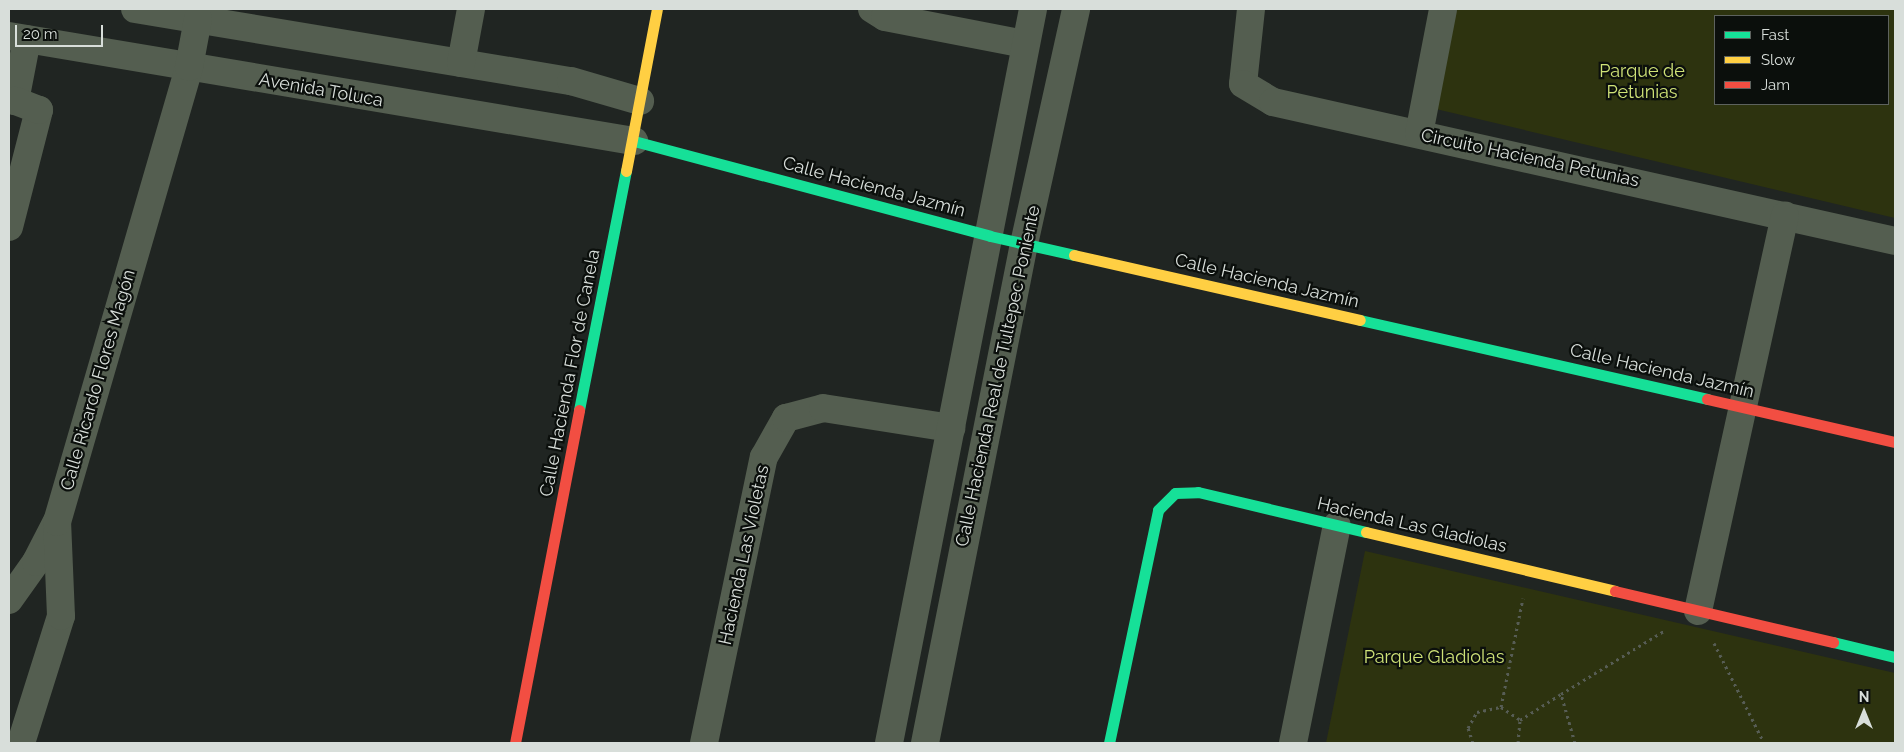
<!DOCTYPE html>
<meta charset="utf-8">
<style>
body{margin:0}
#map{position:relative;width:1904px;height:752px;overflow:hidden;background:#202522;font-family:Raleway,sans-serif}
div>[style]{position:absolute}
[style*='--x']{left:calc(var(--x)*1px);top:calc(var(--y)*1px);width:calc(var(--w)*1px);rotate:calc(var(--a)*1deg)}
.green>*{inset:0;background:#2d330f}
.path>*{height:3px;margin-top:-1.5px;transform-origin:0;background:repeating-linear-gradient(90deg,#575d55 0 2.5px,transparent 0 6.5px)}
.street>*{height:28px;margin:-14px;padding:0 14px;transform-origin:14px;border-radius:14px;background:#545e50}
.fast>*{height:11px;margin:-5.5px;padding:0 5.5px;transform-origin:5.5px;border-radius:5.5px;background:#16e098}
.slow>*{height:11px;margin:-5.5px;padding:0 5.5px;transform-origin:5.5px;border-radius:5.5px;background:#ffcf43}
.jam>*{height:11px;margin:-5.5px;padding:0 5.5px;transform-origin:5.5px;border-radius:5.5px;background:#f24e42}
span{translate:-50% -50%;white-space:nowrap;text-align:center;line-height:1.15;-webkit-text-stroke:4.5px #0b0f0c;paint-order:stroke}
.park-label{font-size:18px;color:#cfe277}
.street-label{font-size:18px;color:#d8deda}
.frame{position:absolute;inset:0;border:10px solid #d8deda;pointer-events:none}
.legend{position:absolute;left:1714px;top:15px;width:175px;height:90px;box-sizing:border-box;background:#0b0f0c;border:1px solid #5d625e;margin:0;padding:6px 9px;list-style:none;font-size:15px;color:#d8deda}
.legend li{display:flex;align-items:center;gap:10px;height:25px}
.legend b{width:25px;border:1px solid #5d625e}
.north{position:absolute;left:1839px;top:687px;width:50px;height:50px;-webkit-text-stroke:4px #0b0f0c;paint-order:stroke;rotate:0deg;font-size:14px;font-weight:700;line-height:20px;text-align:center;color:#d8deda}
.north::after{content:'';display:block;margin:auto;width:18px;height:22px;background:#d8deda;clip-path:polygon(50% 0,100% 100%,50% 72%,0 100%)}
.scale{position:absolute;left:15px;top:25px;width:88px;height:22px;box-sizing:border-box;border:2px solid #d8deda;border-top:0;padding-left:6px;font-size:15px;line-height:18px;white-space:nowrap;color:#d8deda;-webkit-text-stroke:4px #0b0f0c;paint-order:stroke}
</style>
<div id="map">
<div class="green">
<i style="clip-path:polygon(evenodd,1455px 9px,1895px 9px,1895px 218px,1436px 109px,1455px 9px,1715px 16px,1888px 16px,1888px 104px,1715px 104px,1715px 16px)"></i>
<i style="clip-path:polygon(1365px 551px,1895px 673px,1895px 743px,1326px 743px)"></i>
</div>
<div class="path">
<i style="--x:1714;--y:643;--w:112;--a:63.4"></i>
<i style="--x:1501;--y:707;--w:111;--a:-78.6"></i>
<i style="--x:1520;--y:720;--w:49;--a:-32.4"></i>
<i style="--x:1473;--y:743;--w:16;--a:-108"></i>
<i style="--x:1468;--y:728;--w:18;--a:-61"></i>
<i style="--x:1477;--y:712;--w:25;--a:-12"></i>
<i style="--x:1501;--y:707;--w:23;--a:34"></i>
<i style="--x:1518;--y:743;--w:23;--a:-85"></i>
<i style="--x:1575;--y:743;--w:51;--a:-105.9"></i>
<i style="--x:1561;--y:694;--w:121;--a:-31.5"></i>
</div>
<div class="street">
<i style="--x:135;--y:9;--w:442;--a:9.4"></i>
<i style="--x:571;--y:81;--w:72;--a:16.2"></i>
<i style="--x:872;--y:9;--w:15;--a:32"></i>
<i style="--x:885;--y:17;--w:142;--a:11"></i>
<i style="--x:1251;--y:9;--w:75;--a:96.1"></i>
<i style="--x:1243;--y:84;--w:35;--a:31"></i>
<i style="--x:1273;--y:102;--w:637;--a:12.6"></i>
<i style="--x:9;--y:36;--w:634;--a:9.54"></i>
<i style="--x:461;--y:63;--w:55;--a:-79.5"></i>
<i style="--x:9;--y:100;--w:6;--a:9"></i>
<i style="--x:15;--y:101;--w:63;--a:-79"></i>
<i style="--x:1419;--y:134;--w:127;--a:-79.1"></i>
<i style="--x:9;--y:227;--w:121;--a:-75.6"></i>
<i style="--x:39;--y:110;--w:26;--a:-159"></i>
<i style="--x:9;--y:600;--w:47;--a:-54.6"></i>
<i style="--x:36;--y:562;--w:44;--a:-62.9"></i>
<i style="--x:1698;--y:611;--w:405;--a:-77.6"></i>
<i style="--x:21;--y:743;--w:133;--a:-72.5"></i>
<i style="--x:61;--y:616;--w:94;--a:-92.4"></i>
<i style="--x:57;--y:522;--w:474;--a:-73.8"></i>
<i style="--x:189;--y:67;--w:49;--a:-79.4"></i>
<i style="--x:704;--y:743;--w:292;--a:-78.2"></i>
<i style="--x:764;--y:457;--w:45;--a:-60.6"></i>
<i style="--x:786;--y:418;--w:38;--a:-15"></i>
<i style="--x:823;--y:408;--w:130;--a:8.9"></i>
<i style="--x:889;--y:743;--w:748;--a:-78.9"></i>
<i style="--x:925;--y:743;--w:509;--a:-78.78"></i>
<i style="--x:1024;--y:244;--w:241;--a:-77.5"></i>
<i style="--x:1293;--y:743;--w:222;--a:-78.6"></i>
</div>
<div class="fast">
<i style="--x:634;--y:141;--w:368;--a:14.9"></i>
<i style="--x:990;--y:236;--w:86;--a:12.7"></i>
<i style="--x:1360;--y:320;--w:356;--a:12.8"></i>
<i style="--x:579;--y:410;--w:244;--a:-78.9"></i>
<i style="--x:1833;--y:642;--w:64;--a:13.6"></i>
<i style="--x:1109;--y:743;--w:238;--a:-78.1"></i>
<i style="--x:1158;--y:510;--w:24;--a:-45"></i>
<i style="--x:1175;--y:493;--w:23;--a:-2"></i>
<i style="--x:1198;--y:492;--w:173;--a:13.4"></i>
</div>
<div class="slow">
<i style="--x:626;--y:171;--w:165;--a:-79.2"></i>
<i style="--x:1074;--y:255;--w:293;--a:12.8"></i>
<i style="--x:1366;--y:532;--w:256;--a:13.3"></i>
</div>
<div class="jam">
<i style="--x:1707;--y:399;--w:193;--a:12.9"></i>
<i style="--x:1615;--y:591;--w:224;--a:13.2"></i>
<i style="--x:515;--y:743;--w:339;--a:-79.1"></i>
</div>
<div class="park-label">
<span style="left:1642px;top:82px">Parque de<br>Petunias</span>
<span style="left:1434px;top:657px">Parque Gladiolas</span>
</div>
<div class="street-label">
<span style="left:321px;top:90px;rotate:10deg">Avenida Toluca</span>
<span style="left:1530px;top:158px;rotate:12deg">Circuito Hacienda Petunias</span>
<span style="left:874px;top:187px;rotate:15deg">Calle Hacienda Jazmín</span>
<span style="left:1267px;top:281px;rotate:13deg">Calle Hacienda Jazmín</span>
<span style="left:1662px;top:371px;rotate:13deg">Calle Hacienda Jazmín</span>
<span style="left:570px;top:373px;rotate:-79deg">Calle Hacienda Flor de Canela</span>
<span style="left:998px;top:376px;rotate:-78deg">Calle Hacienda Real de Tultepec Poniente</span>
<span style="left:98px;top:380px;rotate:-74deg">Calle Ricardo Flores Magón</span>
<span style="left:1412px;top:525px;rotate:13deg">Hacienda Las Gladiolas</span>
<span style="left:744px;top:555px;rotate:-78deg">Hacienda Las Violetas</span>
</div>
<div class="frame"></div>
<ul class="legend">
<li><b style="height:6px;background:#16e098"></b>Fast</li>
<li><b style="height:6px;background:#ffcf43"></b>Slow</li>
<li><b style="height:6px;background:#f24e42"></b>Jam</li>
</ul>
<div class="north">N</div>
<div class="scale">20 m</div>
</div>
